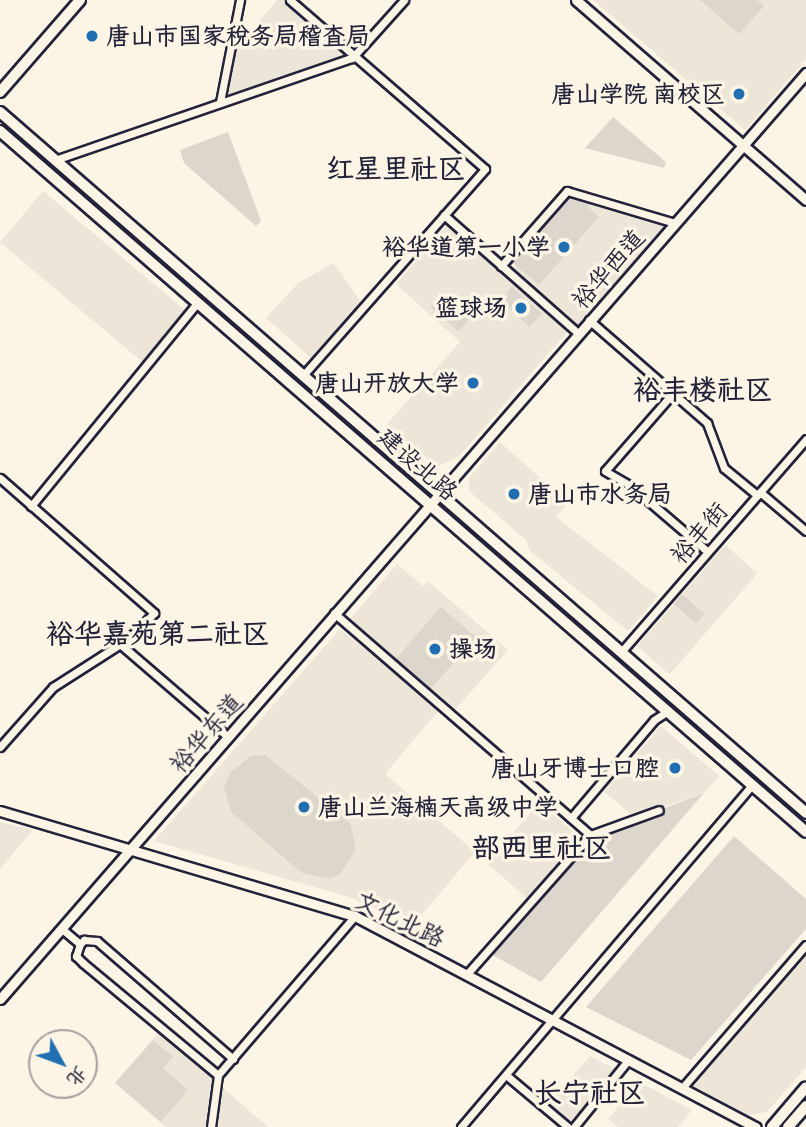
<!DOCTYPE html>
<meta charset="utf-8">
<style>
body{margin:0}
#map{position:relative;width:806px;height:1127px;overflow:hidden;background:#fcf5e5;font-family:Delius,"LXGW WenKai TC",sans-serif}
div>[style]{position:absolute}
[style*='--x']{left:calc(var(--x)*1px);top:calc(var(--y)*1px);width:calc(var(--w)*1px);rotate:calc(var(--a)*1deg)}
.built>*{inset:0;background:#ece5d8;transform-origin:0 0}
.green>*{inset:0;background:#dcd6cc;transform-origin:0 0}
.roads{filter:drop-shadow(2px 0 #22223b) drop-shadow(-2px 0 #22223b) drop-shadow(0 2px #22223b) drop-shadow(0 -2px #22223b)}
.minor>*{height:7px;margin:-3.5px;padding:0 3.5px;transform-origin:3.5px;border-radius:3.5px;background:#fcf5e5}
.tertiary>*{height:9px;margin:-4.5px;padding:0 4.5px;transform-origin:4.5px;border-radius:4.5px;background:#fcf5e5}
.secondary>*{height:10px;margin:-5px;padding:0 5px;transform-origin:5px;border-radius:5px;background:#fcf5e5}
.primary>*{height:10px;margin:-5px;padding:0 5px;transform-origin:5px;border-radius:5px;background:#fcf5e5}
.dots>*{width:19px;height:19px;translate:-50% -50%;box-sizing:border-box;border:4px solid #fcf5e5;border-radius:50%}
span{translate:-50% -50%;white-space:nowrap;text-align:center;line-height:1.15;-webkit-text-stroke:7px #fcf5e5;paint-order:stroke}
.poi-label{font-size:24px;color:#22223b;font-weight:700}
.left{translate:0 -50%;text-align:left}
.right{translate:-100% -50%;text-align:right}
.street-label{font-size:24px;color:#22223b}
.quarter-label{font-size:28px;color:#22223b;font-weight:700}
.north{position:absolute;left:28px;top:1029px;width:70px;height:70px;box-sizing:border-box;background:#fcf5e5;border:2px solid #a5a1a1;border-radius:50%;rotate:131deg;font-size:19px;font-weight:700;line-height:28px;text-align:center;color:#22223b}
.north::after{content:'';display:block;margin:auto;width:24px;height:32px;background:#1f6fb2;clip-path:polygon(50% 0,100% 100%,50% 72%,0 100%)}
</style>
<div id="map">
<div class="built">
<i style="clip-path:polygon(277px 0,285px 0,349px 56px,229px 94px,236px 48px)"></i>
<i style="clip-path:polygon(593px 0,806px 0,806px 59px,745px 130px)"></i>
<i style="left:43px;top:191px;width:190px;height:67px;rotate:40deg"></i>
<i style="clip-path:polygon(571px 196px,664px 226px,578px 325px,513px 268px)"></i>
<i style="clip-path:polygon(447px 225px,568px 331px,459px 456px,437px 467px,387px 424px,460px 342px,396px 284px)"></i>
<i style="clip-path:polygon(334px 263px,362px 304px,312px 359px,266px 318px,298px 283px)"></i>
<i style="clip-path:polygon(500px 442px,568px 503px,556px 517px,658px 596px,628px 631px,530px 551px,526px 540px,469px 491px,469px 478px)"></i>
<i style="left:725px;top:545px;width:43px;height:134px;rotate:41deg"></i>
<i style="clip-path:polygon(397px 564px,423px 586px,429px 582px,508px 650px,454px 711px,349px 620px)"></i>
<i style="clip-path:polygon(340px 629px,440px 709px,385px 774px,475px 852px,412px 926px,349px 897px,154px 841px)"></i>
<i style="clip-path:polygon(661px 726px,719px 776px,704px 793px,634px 817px,604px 792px)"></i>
<i style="clip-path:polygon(539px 803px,576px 834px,576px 842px,527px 898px,487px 863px)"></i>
<i style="clip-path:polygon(0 822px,33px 830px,0 869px)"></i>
<i style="clip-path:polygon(806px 944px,806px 1067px,767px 1112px,748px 1115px,686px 1082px)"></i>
<i style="clip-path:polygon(160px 1031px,215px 1078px,206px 1127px,166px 1127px,115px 1083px)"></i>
<i style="clip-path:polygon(590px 1056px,615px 1069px,574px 1121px,568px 1121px,548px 1104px)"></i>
<i style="clip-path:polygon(639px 1082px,692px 1110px,678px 1127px,618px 1127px,608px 1119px)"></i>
<i style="clip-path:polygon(222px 1087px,268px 1127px,215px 1127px)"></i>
</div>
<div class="green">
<i style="clip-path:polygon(700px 0,757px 0,764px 6px,739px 34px)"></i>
<i style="clip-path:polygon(613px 117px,666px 162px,664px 168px,585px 148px)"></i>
<i style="clip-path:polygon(228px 132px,261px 221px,256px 226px,184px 163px,180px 150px)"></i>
<i style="clip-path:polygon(571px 196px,592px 202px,588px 207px,599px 217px,539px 285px,513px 263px)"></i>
<i style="left:512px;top:287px;width:40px;height:18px;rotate:42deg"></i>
<i style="left:441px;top:295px;width:37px;height:16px;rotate:41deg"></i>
<i style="clip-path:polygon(435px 374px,444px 379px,431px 395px,425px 385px)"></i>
<i style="left:682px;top:594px;width:30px;height:13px;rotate:41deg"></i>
<i style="left:441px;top:607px;width:46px;height:71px;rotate:41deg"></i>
<i style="clip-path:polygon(265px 755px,350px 823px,356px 849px,340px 874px,330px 879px,302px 873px,231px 812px,224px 787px,230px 773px,251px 756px)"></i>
<i style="clip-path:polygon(704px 793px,541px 982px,491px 954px,598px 834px)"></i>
<i style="clip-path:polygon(734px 836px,806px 899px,806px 929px,691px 1060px,586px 1007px)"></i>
<i style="clip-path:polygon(153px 1040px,173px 1057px,163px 1068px,188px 1090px,161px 1122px,115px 1083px)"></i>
</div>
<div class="roads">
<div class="minor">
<i style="--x:290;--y:0;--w:258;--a:40.9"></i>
<i style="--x:485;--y:169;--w:273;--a:131.4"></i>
<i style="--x:220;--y:102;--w:104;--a:-78.9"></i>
<i style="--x:55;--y:160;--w:314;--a:-19"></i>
<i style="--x:352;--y:58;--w:78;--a:-48.1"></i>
<i style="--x:444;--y:215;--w:179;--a:41.4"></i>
<i style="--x:501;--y:266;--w:100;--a:-48.7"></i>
<i style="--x:567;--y:191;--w:113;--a:16.5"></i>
<i style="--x:589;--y:320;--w:157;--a:41.1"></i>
<i style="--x:707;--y:423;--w:48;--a:69.3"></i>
<i style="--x:724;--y:468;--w:43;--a:39.3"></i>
<i style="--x:673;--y:393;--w:103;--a:131.1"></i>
<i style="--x:605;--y:471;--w:30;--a:30"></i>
<i style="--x:631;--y:486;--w:101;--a:40.6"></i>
<i style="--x:0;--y:478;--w:205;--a:41.2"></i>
<i style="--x:154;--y:613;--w:37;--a:135"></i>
<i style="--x:128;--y:639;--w:89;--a:147.4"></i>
<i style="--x:53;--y:687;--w:80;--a:131.5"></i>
<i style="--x:760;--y:492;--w:60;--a:40.3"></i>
<i style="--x:31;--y:506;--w:262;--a:-50.7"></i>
<i style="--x:334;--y:613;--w:339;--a:40.9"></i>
<i style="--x:590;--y:835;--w:186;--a:131.5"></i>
<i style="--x:120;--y:644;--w:143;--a:40.7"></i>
<i style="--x:621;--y:652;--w:282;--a:-49"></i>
<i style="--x:571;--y:818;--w:128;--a:-49.7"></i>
<i style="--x:654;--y:720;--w:17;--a:-33"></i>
<i style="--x:590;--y:835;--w:73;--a:-19.9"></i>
<i style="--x:62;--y:929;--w:23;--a:40"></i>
<i style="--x:80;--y:944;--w:13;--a:108"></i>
<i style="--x:76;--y:956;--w:10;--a:45"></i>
<i style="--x:83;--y:963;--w:175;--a:39.7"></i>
<i style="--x:80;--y:944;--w:6;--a:-45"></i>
<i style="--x:84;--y:940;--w:13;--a:4"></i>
<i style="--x:97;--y:941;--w:180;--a:40.9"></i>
<i style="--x:506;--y:1075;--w:81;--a:40"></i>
<i style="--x:682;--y:1088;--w:189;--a:-49.1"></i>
<i style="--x:211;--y:1127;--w:52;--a:-82.3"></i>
<i style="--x:218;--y:1075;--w:210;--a:-49.3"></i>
<i style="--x:461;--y:1127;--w:449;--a:-49.6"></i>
<i style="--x:574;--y:1127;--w:87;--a:-51"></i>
</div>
<div class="tertiary">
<i style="--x:576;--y:0;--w:305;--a:41"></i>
<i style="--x:0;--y:811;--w:370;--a:16.5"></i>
<i style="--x:355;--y:916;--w:453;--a:27.8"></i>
<i style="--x:0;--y:999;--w:1228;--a:-48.96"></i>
</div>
<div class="secondary">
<i style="--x:0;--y:92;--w:122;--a:-49"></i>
</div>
<div class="primary">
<i style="--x:0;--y:112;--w:1068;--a:41.01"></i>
<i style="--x:0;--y:131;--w:1068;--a:41.01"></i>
<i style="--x:772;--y:1127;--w:52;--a:-49.6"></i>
<i style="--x:788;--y:1127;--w:28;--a:-49"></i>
</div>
</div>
<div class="dots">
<i style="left:92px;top:36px;background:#1f6fb2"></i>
<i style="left:739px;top:94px;background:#1f6fb2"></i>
<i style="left:564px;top:247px;background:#1f6fb2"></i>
<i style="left:521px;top:308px;background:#1f6fb2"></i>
<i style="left:473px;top:383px;background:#1f6fb2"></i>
<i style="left:514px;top:494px;background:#1f6fb2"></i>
<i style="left:435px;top:649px;background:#1f6fb2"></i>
<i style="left:675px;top:768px;background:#1f6fb2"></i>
<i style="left:304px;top:807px;background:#1f6fb2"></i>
</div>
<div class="poi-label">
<span class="left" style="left:106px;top:36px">唐山市国家税务局稽查局</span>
<span class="right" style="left:725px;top:94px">唐山学院 南校区</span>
<span class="right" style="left:550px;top:247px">裕华道第一小学</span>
<span class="right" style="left:507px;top:308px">篮球场</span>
<span class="right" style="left:459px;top:383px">唐山开放大学</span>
<span class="left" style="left:528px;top:494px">唐山市水务局</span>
<span class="left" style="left:449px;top:649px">操场</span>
<span class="right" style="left:659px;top:768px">唐山牙博士口腔</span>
<span class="left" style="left:318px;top:807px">唐山兰海楠天高级中学</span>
</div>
<div class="street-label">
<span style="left:608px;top:269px;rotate:-49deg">裕华西道</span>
<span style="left:418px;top:464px;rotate:41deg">建设北路</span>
<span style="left:699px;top:533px;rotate:-49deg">裕丰街</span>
<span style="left:206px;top:733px;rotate:-49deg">裕华东道</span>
<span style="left:400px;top:919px;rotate:26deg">文化北路</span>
</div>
<div class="quarter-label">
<span style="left:396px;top:168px">红星里社区</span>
<span style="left:703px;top:389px">裕丰楼社区</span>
<span style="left:158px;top:633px">裕华嘉苑第二社区</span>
<span style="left:542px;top:847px">部西里社区</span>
<span style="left:590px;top:1092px">长宁社区</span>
</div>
<div class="north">北</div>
</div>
